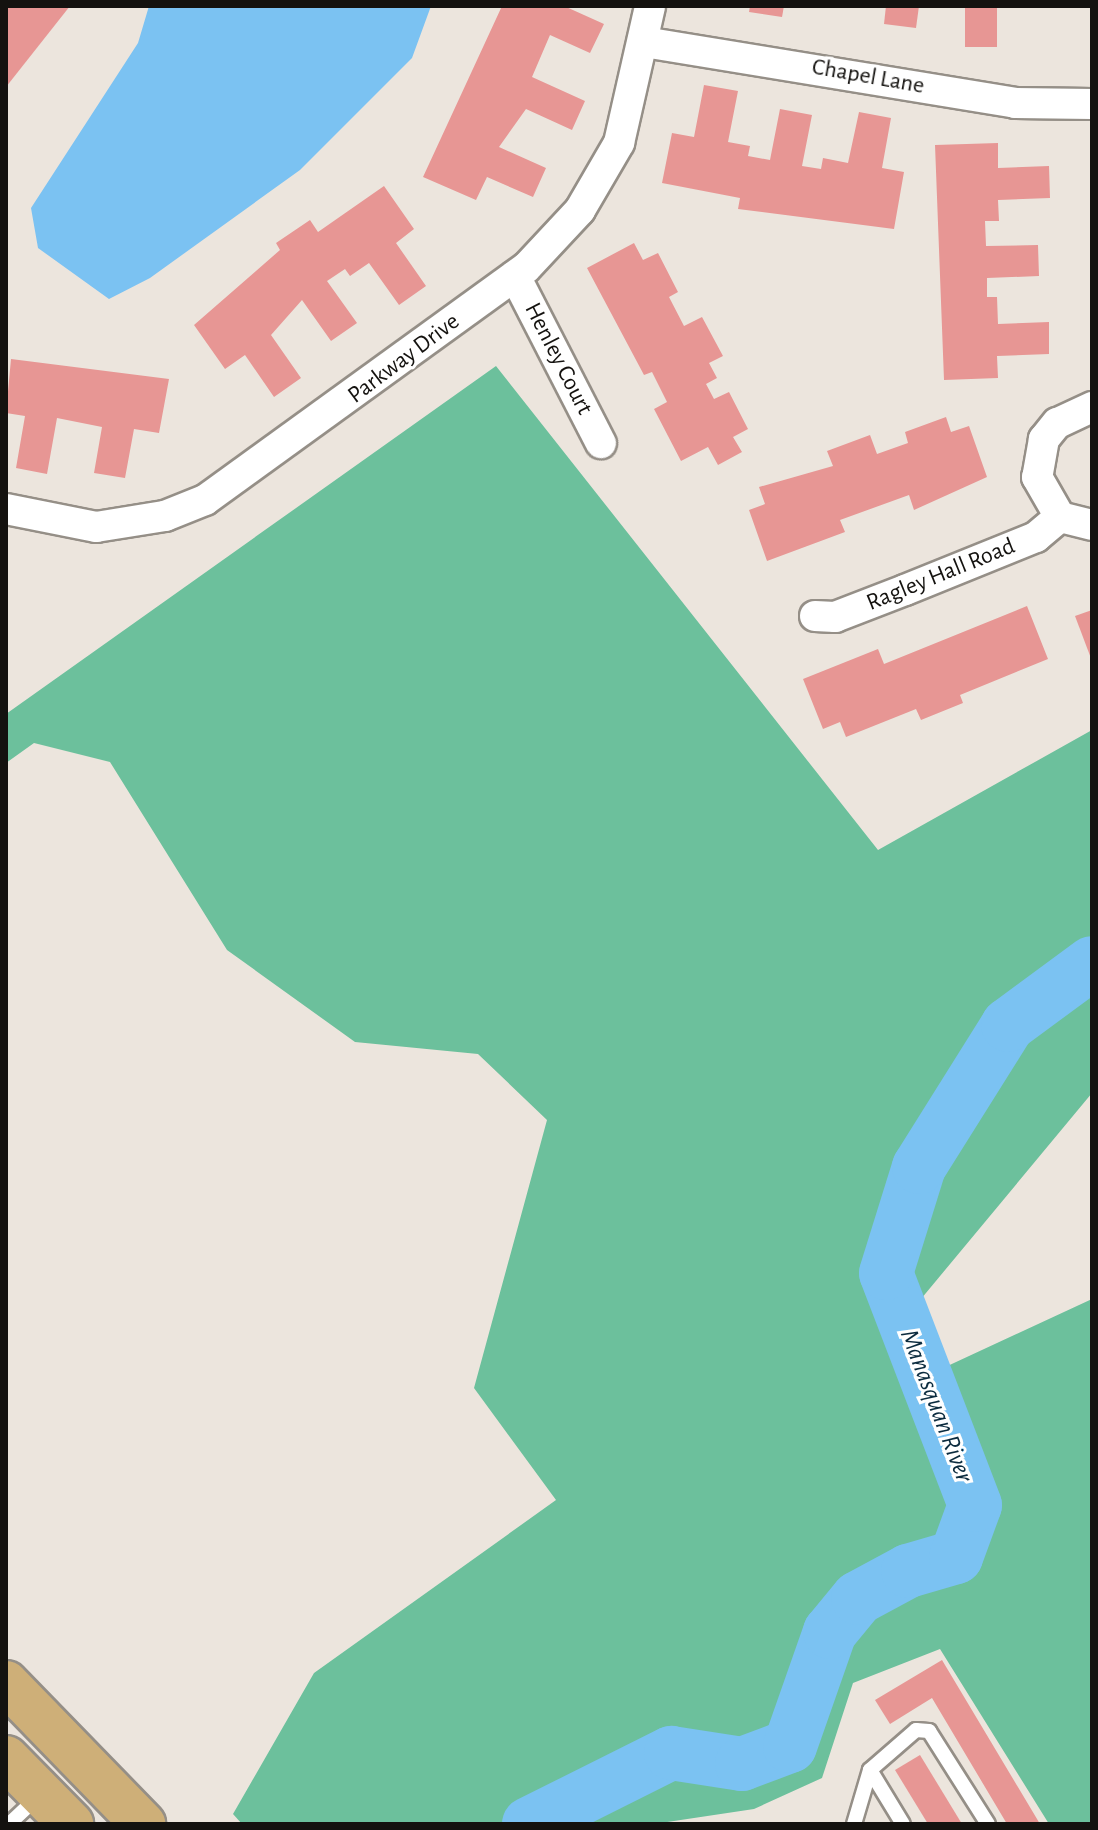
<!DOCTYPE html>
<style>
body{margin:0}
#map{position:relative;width:1098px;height:1830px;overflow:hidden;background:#ece5dd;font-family:"Alegreya Sans",sans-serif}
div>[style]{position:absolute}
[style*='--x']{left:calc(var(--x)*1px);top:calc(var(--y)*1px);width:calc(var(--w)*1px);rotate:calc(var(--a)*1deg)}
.forest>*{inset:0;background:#6cc09c}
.water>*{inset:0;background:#7bc2f2}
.river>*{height:54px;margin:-27px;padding:0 27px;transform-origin:27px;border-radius:27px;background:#7bc2f2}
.building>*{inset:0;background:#e79694;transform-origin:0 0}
.roads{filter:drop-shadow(2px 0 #958f87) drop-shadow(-2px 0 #958f87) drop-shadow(0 2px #958f87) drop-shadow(0 -2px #958f87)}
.service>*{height:14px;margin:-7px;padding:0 7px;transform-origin:7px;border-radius:7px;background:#fff}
.minor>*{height:30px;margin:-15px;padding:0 15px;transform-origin:15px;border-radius:15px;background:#fff}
.trunk>*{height:44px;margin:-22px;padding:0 22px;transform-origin:22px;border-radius:22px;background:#ceaf78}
span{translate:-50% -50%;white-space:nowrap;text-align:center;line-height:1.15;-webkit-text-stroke:6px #fff;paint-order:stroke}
.street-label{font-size:24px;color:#14120f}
.water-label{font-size:26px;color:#0c2c3f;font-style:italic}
.frame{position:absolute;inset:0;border:8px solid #14120f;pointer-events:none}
</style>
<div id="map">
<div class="forest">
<i style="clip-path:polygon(496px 366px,878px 850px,1092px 730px,1092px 1093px,916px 1305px,913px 1382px,1092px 1299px,1092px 1824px,1049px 1824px,940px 1649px,853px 1683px,822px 1778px,754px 1809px,654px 1824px,242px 1824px,233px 1814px,314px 1673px,556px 1500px,474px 1388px,547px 1120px,478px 1054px,355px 1042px,227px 950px,110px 762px,34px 743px,6px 763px,6px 714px)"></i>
</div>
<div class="water">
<i style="clip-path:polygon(149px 6px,431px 6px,412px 58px,300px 170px,150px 278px,109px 299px,38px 248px,31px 208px,138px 43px)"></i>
</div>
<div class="river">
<i style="--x:529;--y:1824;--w:159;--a:-26.6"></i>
<i style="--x:671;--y:1753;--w:72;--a:8.8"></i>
<i style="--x:742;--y:1764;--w:51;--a:-20.6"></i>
<i style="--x:790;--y:1746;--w:121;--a:-70.7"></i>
<i style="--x:830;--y:1632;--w:44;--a:-50.5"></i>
<i style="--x:858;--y:1598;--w:57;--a:-28.4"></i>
<i style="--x:908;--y:1571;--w:50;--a:-16.3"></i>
<i style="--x:956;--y:1557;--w:55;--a:-69.9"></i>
<i style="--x:975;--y:1505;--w:248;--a:-111"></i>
<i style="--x:886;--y:1273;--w:111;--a:-72.7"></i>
<i style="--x:919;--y:1167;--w:168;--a:-57.9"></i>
<i style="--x:1008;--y:1025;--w:104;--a:-36.4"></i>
</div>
<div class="building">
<i style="clip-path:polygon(6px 6px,70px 6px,6px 87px)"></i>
<i style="clip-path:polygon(502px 6px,564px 6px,604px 24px,590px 53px,550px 35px,532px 77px,585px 101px,572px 130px,526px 109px,499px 147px,546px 168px,533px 197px,487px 177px,476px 200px,423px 177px)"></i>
<i style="clip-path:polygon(750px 6px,784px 6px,782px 17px,749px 12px)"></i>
<i style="clip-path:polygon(886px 6px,919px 6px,916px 28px,884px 24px)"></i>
<i style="left:965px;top:6px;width:32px;height:41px"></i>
<i style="clip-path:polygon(704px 85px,738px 91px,728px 142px,750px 146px,748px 156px,770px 160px,780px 109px,812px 115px,802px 166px,821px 169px,823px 158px,848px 163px,859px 112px,891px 118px,882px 168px,904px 172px,894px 229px,738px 209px,740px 198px,662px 183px,672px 133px,694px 137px)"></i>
<i style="clip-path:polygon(998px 143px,998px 168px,1049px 166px,1050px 198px,998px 200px,999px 221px,985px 221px,986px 246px,1038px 245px,1039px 276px,987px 278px,987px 297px,997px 297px,998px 324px,1049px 322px,1049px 354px,997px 356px,998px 378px,944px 380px,935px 145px)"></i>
<i style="clip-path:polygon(384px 186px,414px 229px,396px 243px,426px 286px,399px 305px,369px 263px,350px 276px,345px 269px,327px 281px,357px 323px,331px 341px,302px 300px,271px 335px,301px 378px,274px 397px,245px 355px,225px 369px,194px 325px,280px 250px,276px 243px,310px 220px,318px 232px)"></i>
<i style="clip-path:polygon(634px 243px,643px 260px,658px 253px,678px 292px,669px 297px,684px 326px,702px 317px,723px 356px,709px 363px,717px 378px,706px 384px,714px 399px,729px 392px,748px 429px,733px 437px,742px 452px,718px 465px,708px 447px,681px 461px,654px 409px,667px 402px,652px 372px,644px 375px,587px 268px)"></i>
<i style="clip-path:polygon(11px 359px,169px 379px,159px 433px,134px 429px,125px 478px,94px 473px,102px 427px,57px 418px,47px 474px,16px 468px,25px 416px,6px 413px)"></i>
<i style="clip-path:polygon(946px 417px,951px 432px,969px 426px,987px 477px,914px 510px,909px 495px,840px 520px,845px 532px,767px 561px,749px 510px,765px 504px,759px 487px,833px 466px,827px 451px,870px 435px,877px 454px,908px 443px,905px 432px)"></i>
<i style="clip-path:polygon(1027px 606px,1048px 659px,960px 695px,963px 703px,921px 720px,916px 709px,846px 737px,840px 722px,823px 729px,803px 679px,878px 649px,884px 664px)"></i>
<i style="clip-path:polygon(1092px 610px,1092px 661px,1075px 616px)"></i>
<i style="clip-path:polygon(942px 1660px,1040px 1824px,1007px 1824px,932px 1698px,890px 1724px,875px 1700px)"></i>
<i style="clip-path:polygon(920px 1755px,962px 1824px,928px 1824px,895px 1770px)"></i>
</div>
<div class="roads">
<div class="service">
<i style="--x:870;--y:1770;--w:63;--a:58.6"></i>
<i style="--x:9;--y:1824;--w:40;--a:-43"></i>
<i style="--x:854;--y:1824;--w:56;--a:-73.5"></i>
<i style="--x:870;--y:1770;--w:61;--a:-41"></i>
<i style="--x:916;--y:1730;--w:13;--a:4"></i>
<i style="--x:929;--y:1731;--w:110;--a:57.6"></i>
</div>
<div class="minor">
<i style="--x:644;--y:42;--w:376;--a:9.3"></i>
<i style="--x:1015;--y:103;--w:77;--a:0.7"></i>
<i style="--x:515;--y:276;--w:188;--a:62.8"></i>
<i style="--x:1092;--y:407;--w:38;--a:155"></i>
<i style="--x:1057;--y:423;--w:21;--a:129"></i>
<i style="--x:1044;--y:439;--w:39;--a:100"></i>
<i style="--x:1037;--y:477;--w:46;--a:60.1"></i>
<i style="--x:1060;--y:517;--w:33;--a:14"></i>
<i style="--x:6;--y:509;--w:92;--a:11.3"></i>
<i style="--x:96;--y:527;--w:70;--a:-9.1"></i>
<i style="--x:165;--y:516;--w:43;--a:-21.8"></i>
<i style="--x:205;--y:500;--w:396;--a:-35.9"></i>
<i style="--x:526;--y:268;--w:79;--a:-47"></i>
<i style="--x:580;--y:210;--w:78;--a:-59.8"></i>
<i style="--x:619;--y:143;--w:140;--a:-77.2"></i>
<i style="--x:815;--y:616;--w:20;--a:3"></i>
<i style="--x:835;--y:617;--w:75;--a:-21.1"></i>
<i style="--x:905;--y:590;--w:141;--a:-22"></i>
<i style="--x:1036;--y:537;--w:31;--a:-40"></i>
</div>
<div class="trunk">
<i style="--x:6;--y:1683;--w:197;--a:45.8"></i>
<i style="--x:6;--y:1758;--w:93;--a:45.4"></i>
</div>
</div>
<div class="street-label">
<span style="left:868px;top:77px;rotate:10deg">Chapel Lane</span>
<span style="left:404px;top:359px;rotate:-37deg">Parkway Drive</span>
<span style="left:558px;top:359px;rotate:63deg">Henley Court</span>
<span style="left:941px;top:575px;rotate:-22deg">Ragley Hall Road</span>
</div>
<div class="water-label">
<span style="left:936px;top:1406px;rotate:69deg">Manasquan River</span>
</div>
<div class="frame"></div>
</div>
